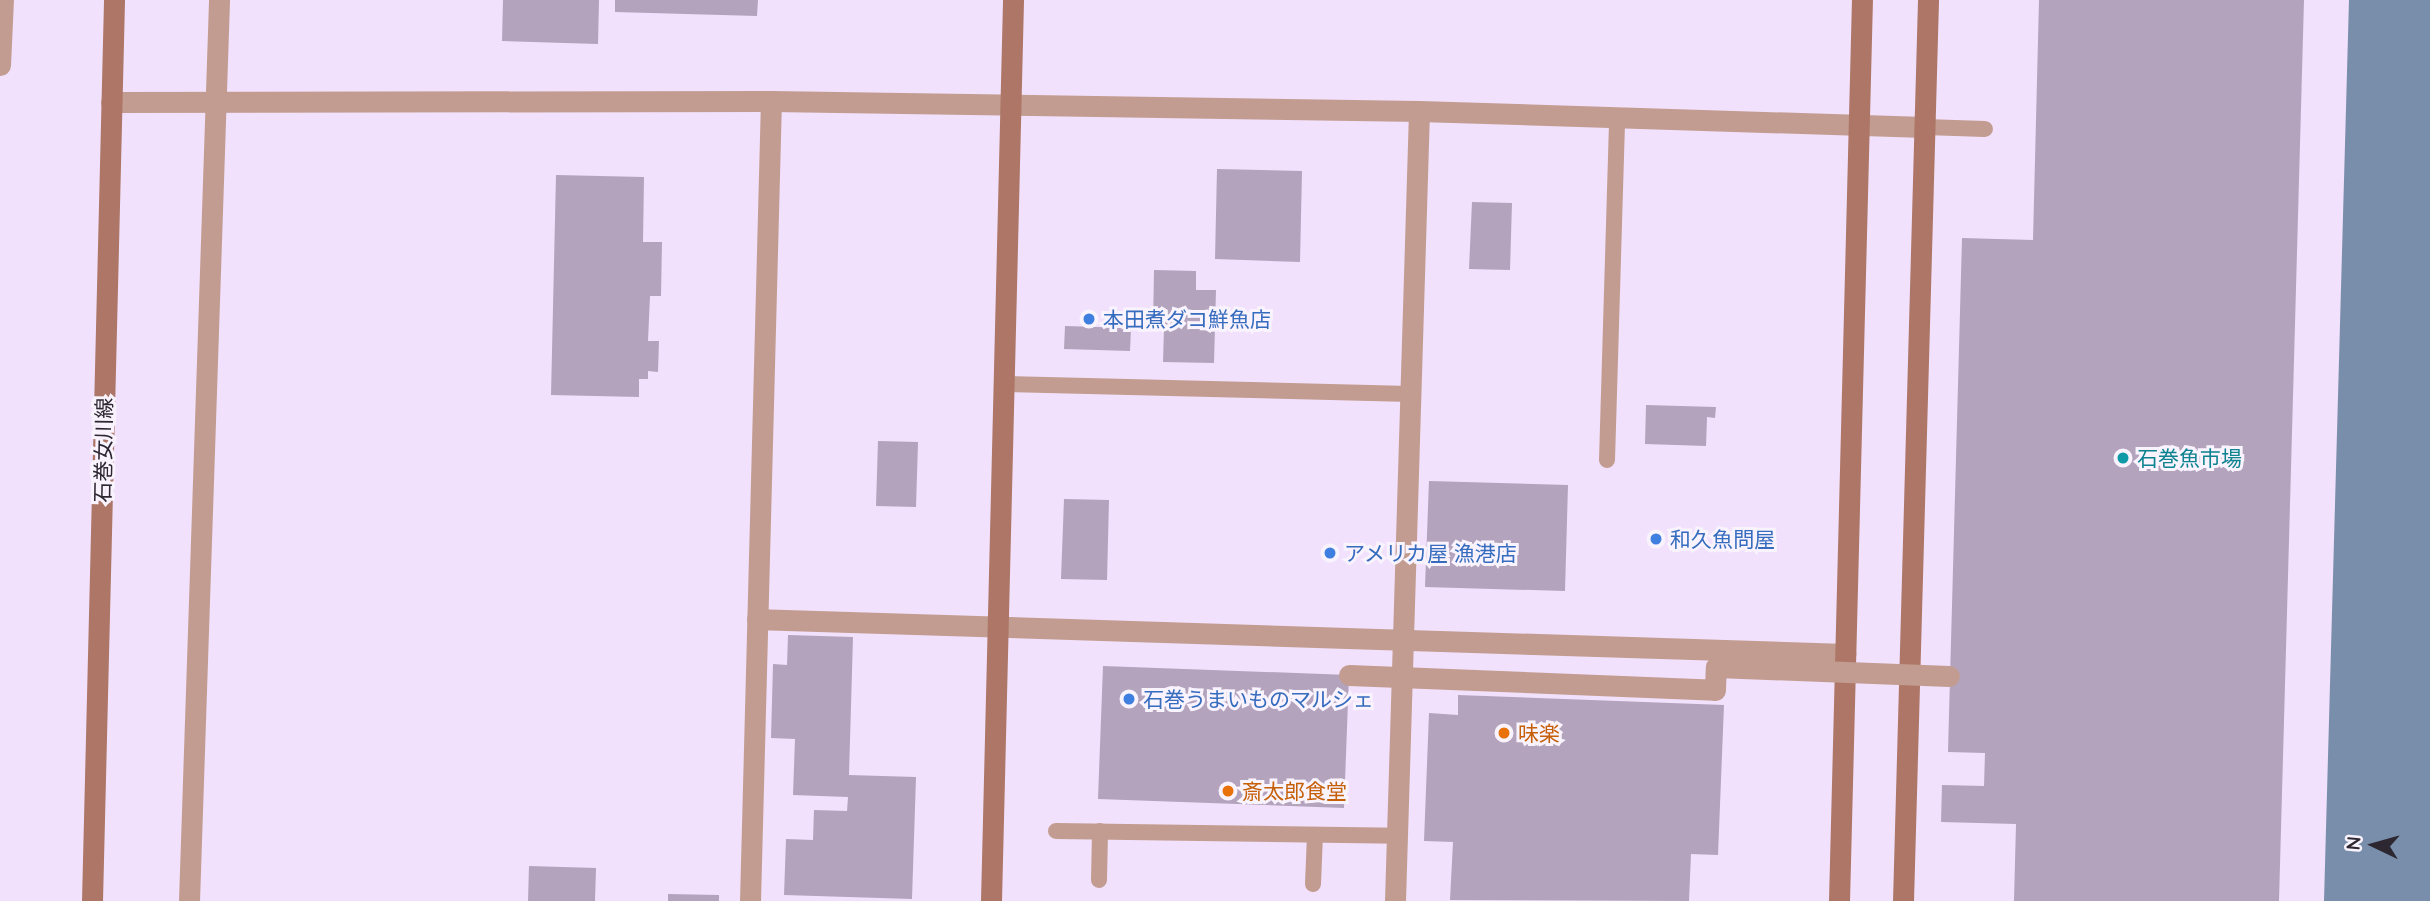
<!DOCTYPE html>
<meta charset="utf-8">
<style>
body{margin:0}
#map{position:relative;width:2430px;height:901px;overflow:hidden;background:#f2e1fc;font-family:Quicksand,"Noto Sans JP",sans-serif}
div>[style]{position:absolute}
.water>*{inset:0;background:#788eab}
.building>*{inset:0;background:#b3a3bc}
.lane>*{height:16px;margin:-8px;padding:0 8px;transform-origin:8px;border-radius:8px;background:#c29c90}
.street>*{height:21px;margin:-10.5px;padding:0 10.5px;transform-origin:10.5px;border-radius:10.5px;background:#c29c90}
.secondary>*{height:21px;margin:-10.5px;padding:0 10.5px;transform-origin:10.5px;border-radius:10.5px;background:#ad7666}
.street-bridge>*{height:21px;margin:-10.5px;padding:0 10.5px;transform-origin:10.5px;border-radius:10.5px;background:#c29c90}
.dots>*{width:19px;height:19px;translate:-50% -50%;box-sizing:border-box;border:4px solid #f9f3fe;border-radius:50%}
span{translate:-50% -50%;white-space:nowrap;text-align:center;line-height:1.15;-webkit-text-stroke:6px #f9f3fe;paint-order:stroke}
.shop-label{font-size:21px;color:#366cbe}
.left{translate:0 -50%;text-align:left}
.street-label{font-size:21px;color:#2d2731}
.culture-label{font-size:21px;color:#0d838f}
.food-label{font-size:21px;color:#c56008}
.north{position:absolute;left:2339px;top:810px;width:70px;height:70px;-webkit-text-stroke:5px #f9f3fe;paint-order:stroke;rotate:275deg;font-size:19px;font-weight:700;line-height:28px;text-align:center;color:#2d2731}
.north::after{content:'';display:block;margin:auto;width:24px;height:32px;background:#2d2731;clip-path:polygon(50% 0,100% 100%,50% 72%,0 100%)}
</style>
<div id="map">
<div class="water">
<div style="clip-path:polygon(2349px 0,2430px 0,2430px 901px,2324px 901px)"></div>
</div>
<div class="building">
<div style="clip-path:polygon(503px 0,599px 0,598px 44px,502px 41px)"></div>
<div style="clip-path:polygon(615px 0,758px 0,757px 16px,615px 12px)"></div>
<div style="clip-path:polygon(2039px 0,2304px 0,2279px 901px,2014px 901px,2016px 824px,1941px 822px,1942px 785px,1984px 786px,1985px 753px,1948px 752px,1962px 238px,2033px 240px)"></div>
<div style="clip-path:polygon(1217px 169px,1302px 171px,1300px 262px,1215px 259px)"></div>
<div style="clip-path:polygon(556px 175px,644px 177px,643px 242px,662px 242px,661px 296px,650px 296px,648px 341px,659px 341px,658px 372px,648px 371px,648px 379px,639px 379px,639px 397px,551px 395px)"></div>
<div style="clip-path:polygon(1472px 202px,1512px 203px,1510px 270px,1469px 269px)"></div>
<div style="clip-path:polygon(1154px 270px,1196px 271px,1196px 290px,1216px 290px,1214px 363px,1163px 362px,1164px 328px,1153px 328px)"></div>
<div style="clip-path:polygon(1065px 326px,1131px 328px,1130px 351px,1064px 349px)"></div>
<div style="clip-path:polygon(1646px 405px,1716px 407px,1715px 418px,1707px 417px,1706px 446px,1645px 444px)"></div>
<div style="clip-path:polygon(878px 441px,918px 442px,916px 507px,876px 506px)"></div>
<div style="clip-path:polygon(1429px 481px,1568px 485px,1565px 591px,1425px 587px)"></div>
<div style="clip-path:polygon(1064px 499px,1109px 500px,1107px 580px,1061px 579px)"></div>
<div style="clip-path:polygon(788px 635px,853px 637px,849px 775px,916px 777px,912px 899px,784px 895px,786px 839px,813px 840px,814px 810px,847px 811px,848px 797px,793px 795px,795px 739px,771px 738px,773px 664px,787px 665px)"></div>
<div style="clip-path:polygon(1103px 666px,1349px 675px,1344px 808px,1098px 799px)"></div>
<div style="clip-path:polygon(1458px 695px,1724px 705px,1718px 855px,1691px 854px,1689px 901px,1450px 900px,1453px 842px,1424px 841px,1429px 713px,1458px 715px)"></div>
<div style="clip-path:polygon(529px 866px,596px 868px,595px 901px,528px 901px)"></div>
<div style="clip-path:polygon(668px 894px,719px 895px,719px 901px,668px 901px)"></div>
</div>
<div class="lane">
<div style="left:1925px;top:127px;width:60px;rotate:1.9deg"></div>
<div style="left:1004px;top:384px;width:406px;rotate:1.4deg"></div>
<div style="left:1607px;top:460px;width:343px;rotate:-88.3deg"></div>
<div style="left:1056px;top:831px;width:341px;rotate:0.8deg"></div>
<div style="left:1099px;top:880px;width:49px;rotate:-88.8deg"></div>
<div style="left:1313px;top:884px;width:49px;rotate:-87.7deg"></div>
</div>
<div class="street">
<div style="left:0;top:65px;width:65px;rotate:-87.4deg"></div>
<div style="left:111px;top:102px;width:660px;rotate:-0.09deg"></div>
<div style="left:771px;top:101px;width:648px;rotate:0.88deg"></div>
<div style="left:1419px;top:111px;width:506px;rotate:1.81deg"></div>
<div style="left:757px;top:619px;width:1089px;rotate:1.84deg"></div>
<div style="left:189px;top:901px;width:901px;rotate:-88.09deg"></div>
<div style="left:750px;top:901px;width:800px;rotate:-88.5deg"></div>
<div style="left:1395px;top:901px;width:790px;rotate:-88.26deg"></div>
</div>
<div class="secondary">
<div style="left:92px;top:901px;width:901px;rotate:-88.6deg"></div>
<div style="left:991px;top:901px;width:901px;rotate:-88.6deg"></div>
<div style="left:1839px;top:901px;width:901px;rotate:-88.54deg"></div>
<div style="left:1903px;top:901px;width:901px;rotate:-88.41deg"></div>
</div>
<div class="street-bridge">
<div style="left:1349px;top:675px;width:366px;rotate:2.3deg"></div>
<div style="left:1715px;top:690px;width:23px;rotate:-88deg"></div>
<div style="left:1716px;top:667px;width:233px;rotate:2.2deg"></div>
</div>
<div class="dots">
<div style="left:1089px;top:319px;background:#3f7fe0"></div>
<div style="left:2123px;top:458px;background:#0f9aa8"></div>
<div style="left:1656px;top:539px;background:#3f7fe0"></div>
<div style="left:1330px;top:553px;background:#3f7fe0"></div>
<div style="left:1129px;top:699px;background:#3f7fe0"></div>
<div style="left:1504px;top:733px;background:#e8710a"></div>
<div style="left:1228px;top:791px;background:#e8710a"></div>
</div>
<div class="shop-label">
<span class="left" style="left:1103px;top:319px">本田煮ダコ鮮魚店</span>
<span class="left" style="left:1670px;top:539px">和久魚問屋</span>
<span class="left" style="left:1344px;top:553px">アメリカ屋 漁港店</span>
<span class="left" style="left:1143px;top:699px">石巻うまいものマルシェ</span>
</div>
<div class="street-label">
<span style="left:103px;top:450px;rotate:-89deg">石巻女川線</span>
</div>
<div class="culture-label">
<span class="left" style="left:2137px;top:458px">石巻魚市場</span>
</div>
<div class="food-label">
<span class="left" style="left:1518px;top:733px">味楽</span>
<span class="left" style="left:1242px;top:791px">斎太郎食堂</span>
</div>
<div class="north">N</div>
</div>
